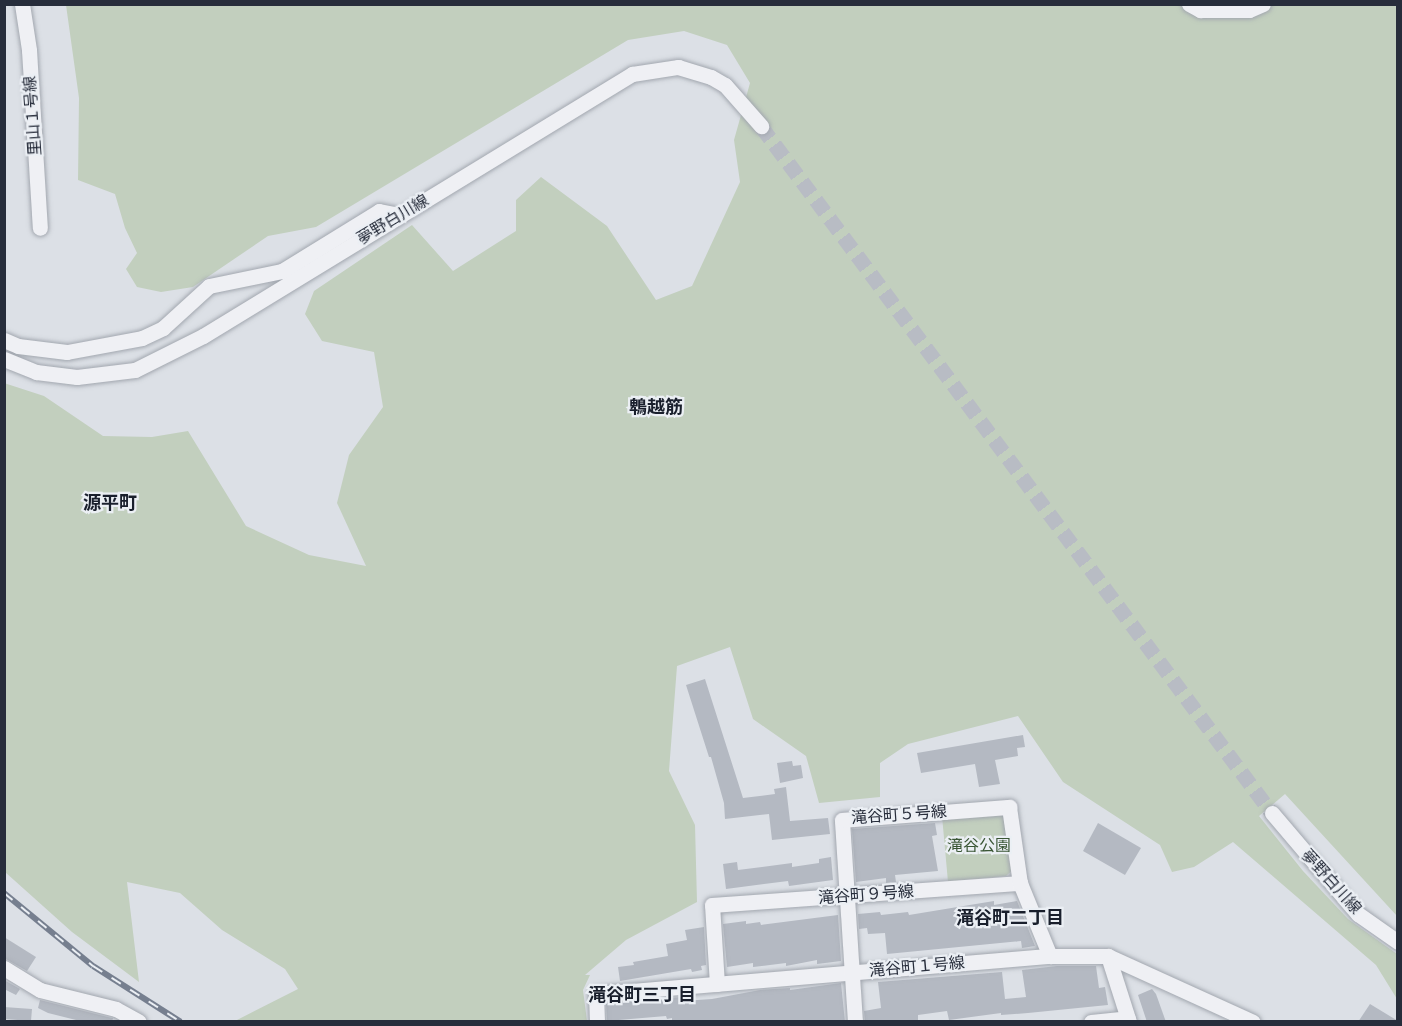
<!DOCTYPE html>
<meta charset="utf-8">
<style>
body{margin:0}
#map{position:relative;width:1402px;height:1026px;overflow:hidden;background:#dce0e6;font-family:Roboto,"Noto Sans JP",sans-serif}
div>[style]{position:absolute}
.green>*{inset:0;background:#c2cfbe}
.building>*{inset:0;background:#b4b9c2}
.minor-tunnel>*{height:15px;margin-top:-7.5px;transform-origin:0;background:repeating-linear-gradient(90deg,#b8bcc4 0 15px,transparent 0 23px)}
.roads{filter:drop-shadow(0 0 2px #a2a7af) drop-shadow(0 0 2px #a2a7af)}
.minor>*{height:15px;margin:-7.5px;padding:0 7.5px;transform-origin:7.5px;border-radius:7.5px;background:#eff0f4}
.rail>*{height:6px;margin-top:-3px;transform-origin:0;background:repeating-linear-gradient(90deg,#ebeff4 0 11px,#767f8f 0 22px);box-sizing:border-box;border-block:2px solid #767f8f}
span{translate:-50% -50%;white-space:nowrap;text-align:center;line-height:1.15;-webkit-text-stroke:4.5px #ebeff4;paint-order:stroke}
.street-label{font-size:16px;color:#272d3b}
.park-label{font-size:16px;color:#3a5635}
.neighbourhood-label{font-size:18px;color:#191f2c;font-weight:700}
.frame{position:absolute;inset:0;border:6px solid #272d3b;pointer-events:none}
</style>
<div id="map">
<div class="green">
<div style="clip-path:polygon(66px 5px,1397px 5px,1397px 916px,1285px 794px,1259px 816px,1303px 871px,1348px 919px,1397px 954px,1397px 999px,1376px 965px,1233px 842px,1194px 867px,1172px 872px,1160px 845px,1063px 782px,1018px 716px,908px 744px,880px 763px,880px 797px,819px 803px,806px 756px,753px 719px,730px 647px,677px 666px,669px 771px,695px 825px,697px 902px,626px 940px,585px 975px,590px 975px,583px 990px,587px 1021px,235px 1021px,298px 989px,285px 969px,222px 930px,180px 893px,127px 882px,139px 982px,72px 932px,5px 872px,4px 383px,44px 396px,103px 436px,152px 437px,188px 431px,246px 526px,309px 555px,366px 566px,337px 503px,349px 455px,383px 407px,374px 352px,322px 341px,305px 314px,314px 291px,412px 225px,453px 271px,516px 231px,516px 200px,541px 177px,607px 226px,656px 300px,692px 286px,740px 182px,734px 140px,750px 83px,727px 45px,684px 31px,628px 40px,316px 227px,268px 236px,193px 287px,161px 292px,137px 287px,126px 269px,137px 253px,125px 228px,115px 194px,78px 180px,79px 98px)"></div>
<div style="clip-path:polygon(999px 811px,1008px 816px,1016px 867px,1006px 876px,948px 882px,942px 816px)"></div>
</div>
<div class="building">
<div style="clip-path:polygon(705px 679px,743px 798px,775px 794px,774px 789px,786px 787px,790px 821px,828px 818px,830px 834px,772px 840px,769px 814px,725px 819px,724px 803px,711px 757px,709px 757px,686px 685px)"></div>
<div style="clip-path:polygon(1023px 735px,1025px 747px,1017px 748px,1018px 756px,995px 760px,1000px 784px,979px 787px,975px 764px,921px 773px,917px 753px)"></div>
<div style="clip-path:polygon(792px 761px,793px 766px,801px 765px,803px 778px,780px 783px,777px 763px)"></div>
<div style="clip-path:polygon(935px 823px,937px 835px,932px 836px,938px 871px,895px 875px,896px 882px,891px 882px,886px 883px,886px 878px,856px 882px,852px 829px)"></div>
<div style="clip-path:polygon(1098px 823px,1141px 848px,1125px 875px,1083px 851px)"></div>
<div style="clip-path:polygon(831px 857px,833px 880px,789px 886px,788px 881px,726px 889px,723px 864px,737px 862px,738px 870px,792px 863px,792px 867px,819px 863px,819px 859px)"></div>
<div style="clip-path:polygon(994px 901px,994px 905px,1017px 901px,1035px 946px,1022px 948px,1021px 941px,887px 954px,885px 933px,868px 934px,867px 928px,859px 929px,858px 914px,880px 912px,881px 915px,908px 912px,909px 915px)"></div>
<div style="clip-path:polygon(838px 915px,841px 961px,817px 964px,817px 960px,786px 966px,786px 963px,753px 967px,753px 963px,727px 967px,723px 924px,746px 921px,746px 924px,760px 922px,761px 925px)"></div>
<div style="clip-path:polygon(704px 927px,706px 965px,701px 966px,702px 970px,692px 972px,691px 969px,620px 981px,618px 967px,634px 965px,633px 962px,668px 956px,666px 944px,687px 940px,685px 930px)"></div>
<div style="clip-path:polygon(4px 937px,36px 957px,27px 971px,4px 958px)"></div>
<div style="clip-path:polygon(1057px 966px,1096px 966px,1099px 988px,1105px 987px,1108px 1005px,1028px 1013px,1001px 1015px,1001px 1013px,949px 1020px,947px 1011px,918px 1015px,918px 1022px,865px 1022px,864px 1011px,881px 1008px,878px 982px,1002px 972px,1005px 999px,1026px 997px,1022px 970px)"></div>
<div style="clip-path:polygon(4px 980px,20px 989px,16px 995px,4px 989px)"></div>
<div style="clip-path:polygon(841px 983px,845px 1022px,672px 1022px,672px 1018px,667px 1019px,666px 1016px,607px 1021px,606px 1003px,682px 997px,683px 1001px,712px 999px,760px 990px,790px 988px,790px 990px)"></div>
<div style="clip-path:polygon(1152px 989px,1156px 994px,1166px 1022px,1147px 1022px,1138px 995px)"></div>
<div style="clip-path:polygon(40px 1000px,112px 1018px,113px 1018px,112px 1022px,84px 1022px,48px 1013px,38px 1008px)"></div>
<div style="clip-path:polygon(1370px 1004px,1398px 1021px,1398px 1022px,1358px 1022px)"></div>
<div style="clip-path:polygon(4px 1007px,32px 1009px,31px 1021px,4px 1019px)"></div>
</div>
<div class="minor-tunnel">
<div style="left:761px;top:126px;width:856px;rotate:53.36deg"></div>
</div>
<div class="roads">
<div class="minor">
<div style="left:22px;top:4px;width:47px;rotate:81.3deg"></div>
<div style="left:29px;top:50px;width:178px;rotate:86.5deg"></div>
<div style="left:1189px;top:4px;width:13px;rotate:29deg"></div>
<div style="left:1200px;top:10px;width:49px"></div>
<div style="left:1249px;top:10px;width:15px;rotate:-23deg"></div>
<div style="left:4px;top:340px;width:15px;rotate:23deg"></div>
<div style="left:18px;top:346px;width:49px;rotate:7deg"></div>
<div style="left:67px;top:352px;width:76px;rotate:-10.6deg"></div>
<div style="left:142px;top:338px;width:23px;rotate:-25deg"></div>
<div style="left:163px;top:328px;width:62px;rotate:-42.4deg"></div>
<div style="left:209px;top:286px;width:75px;rotate:-11.6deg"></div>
<div style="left:282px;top:271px;width:114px;rotate:-31.7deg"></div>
<div style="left:379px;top:211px;width:21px;rotate:11deg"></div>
<div style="left:4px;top:359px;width:35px;rotate:22deg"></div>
<div style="left:36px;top:372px;width:41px;rotate:7deg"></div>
<div style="left:77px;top:377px;width:58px;rotate:-6.9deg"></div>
<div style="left:135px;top:370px;width:76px;rotate:-26.6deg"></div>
<div style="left:203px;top:336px;width:503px;rotate:-31.41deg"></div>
<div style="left:632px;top:74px;width:47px;rotate:-8.7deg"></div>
<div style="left:678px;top:67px;width:34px;rotate:17deg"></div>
<div style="left:711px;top:77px;width:16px;rotate:30deg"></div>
<div style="left:725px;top:85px;width:55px;rotate:48.7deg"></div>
<div style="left:1272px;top:813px;width:133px;rotate:49.6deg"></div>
<div style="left:1358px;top:914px;width:49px;rotate:35deg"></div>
<div style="left:1108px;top:956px;width:69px;rotate:72.3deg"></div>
<div style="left:4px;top:968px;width:42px;rotate:31.4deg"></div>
<div style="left:40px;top:990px;width:78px;rotate:14deg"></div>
<div style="left:116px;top:1009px;width:26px;rotate:29deg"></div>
<div style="left:717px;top:984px;width:79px;rotate:-93.6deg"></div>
<div style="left:712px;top:905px;width:309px;rotate:-4.1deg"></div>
<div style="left:1020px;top:883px;width:79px;rotate:67.7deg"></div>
<div style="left:597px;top:1022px;width:28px;rotate:-92deg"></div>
<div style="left:596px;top:994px;width:456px;rotate:-4.8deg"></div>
<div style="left:1050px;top:956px;width:58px"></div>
<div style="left:1108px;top:956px;width:159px;rotate:24.5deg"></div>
<div style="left:855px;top:1022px;width:202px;rotate:-93.7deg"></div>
<div style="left:842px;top:820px;width:168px;rotate:-4.5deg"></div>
<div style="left:1009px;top:807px;width:77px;rotate:81.8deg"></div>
<div style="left:1091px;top:1022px;width:37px;rotate:-6deg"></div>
</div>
</div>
<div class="rail">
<div style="left:4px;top:893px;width:115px;rotate:39.4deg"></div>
<div style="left:93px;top:966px;width:104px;rotate:32.5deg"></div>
</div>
<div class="street-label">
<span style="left:33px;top:116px;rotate:-94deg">里山１号線</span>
<span style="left:393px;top:220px;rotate:-31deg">夢野白川線</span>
<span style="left:899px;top:815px;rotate:-4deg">滝谷町５号線</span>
<span style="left:1331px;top:882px;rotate:48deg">夢野白川線</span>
<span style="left:866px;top:895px;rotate:-4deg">滝谷町９号線</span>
<span style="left:917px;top:967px;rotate:-5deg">滝谷町１号線</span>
</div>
<div class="park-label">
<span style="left:979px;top:846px">滝谷公園</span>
</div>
<div class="neighbourhood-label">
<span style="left:656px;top:407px">鵯越筋</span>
<span style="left:110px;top:503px">源平町</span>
<span style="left:1010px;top:918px">滝谷町二丁目</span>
<span style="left:642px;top:995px">滝谷町三丁目</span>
</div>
<div class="frame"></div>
</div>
